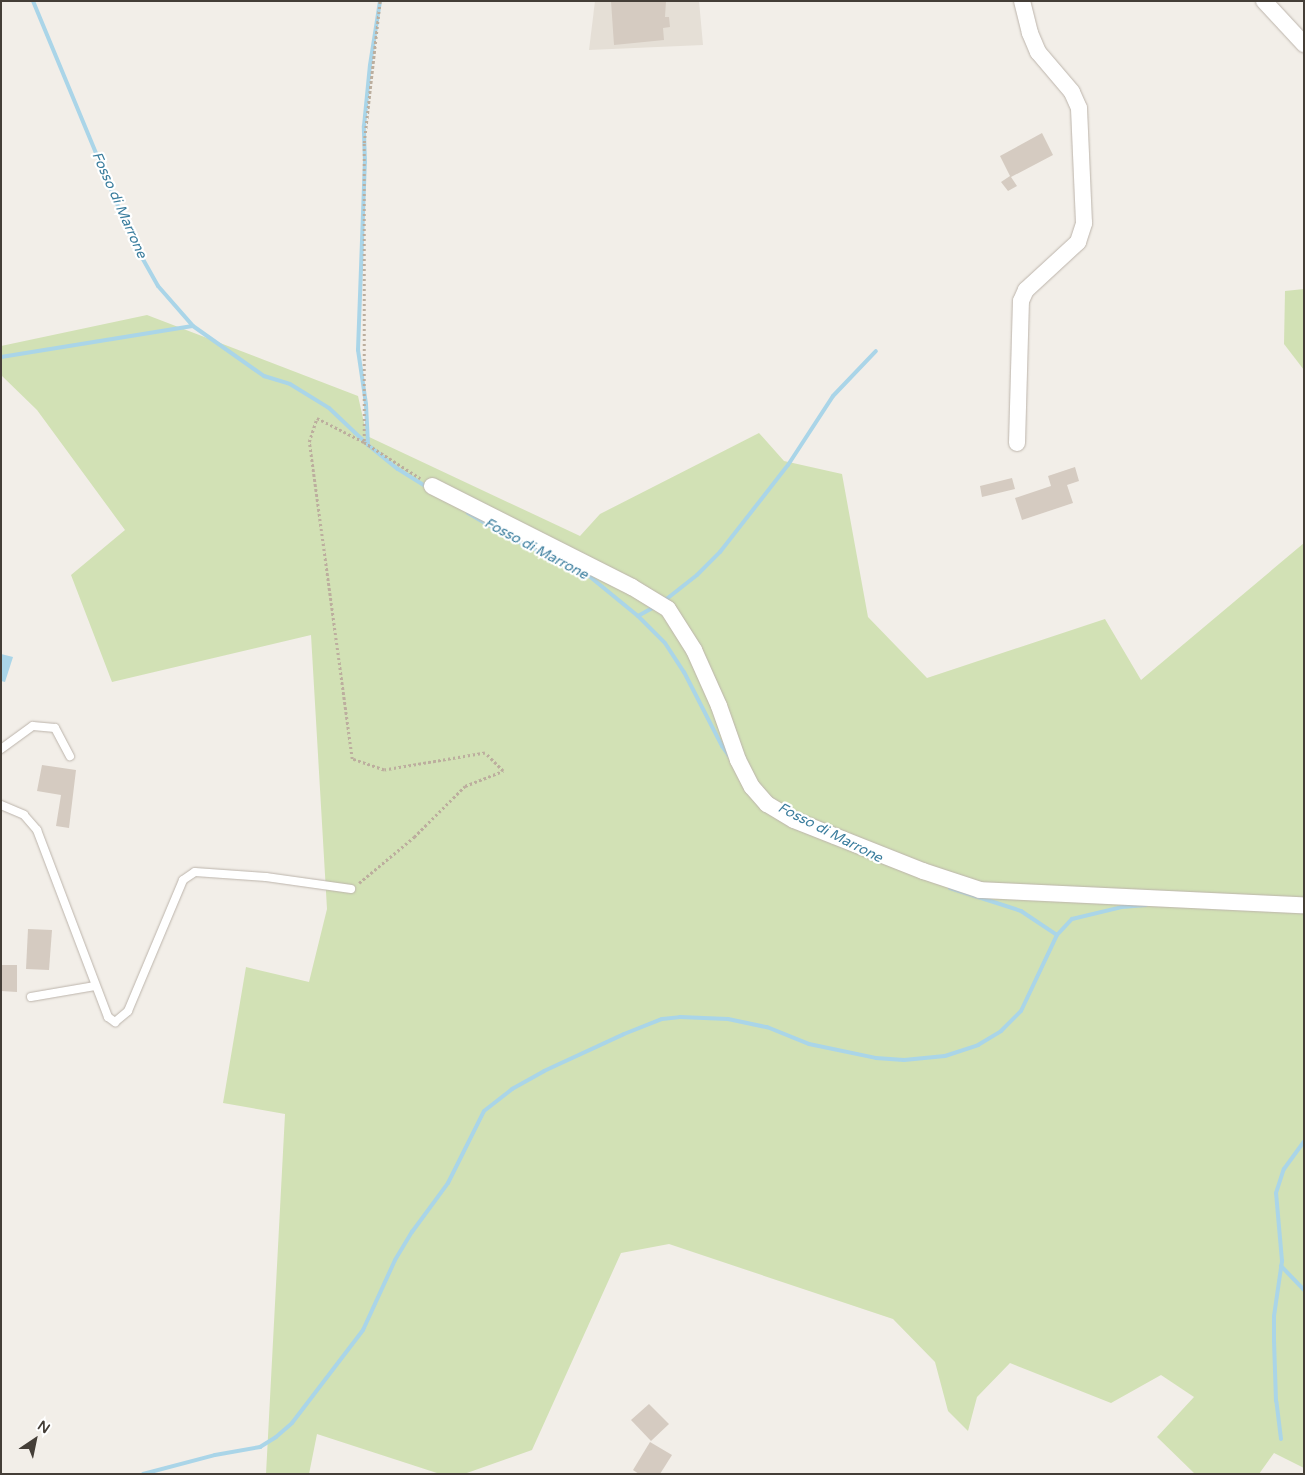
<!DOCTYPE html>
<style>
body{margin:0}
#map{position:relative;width:1305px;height:1475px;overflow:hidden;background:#f2eee8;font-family:"Varela Round",sans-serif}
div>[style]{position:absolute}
.residential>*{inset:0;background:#e5dfd6}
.green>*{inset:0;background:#d2e1b5}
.water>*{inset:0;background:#aad5e8}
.stream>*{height:4px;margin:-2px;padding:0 2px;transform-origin:2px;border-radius:2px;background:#aad5e8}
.building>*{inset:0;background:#d5cbc1}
.path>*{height:2.5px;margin-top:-1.25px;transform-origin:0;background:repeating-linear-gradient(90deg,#bcae9e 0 2.5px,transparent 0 5px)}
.roads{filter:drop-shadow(0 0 1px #bcb4ab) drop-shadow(0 0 1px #bcb4ab)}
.lane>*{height:8px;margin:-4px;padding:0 4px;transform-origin:4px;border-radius:4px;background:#fff}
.street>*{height:16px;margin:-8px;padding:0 8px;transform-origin:8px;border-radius:8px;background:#fff}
span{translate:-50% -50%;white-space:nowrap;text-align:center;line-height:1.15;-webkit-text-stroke:4.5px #fff;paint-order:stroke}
.water-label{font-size:14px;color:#3a7d9d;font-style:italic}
.frame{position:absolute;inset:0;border:2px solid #443e37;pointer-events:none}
.north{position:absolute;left:10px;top:1415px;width:50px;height:50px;-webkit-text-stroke:4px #fff;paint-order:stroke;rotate:34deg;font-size:14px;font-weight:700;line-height:20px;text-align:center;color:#443e37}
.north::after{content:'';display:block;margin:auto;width:18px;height:22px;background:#443e37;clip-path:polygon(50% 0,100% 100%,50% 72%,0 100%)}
</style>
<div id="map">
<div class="residential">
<div style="clip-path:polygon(595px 1px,699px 1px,703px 45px,589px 50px)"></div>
</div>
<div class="green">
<div style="clip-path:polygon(1304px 289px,1304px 370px,1284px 344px,1285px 291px)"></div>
<div style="clip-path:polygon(147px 315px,358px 396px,367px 436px,580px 536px,600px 514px,759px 433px,784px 461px,842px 474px,868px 617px,927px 678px,1105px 619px,1141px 680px,1304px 543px,1304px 1468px,1274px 1453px,1259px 1474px,1195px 1474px,1157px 1437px,1194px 1397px,1161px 1375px,1111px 1403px,1010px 1363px,977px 1397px,968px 1431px,948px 1411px,935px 1362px,893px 1319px,669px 1244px,621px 1253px,532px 1450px,464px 1474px,440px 1474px,317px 1434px,309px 1474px,266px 1474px,285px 1114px,223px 1103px,246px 967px,309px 982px,327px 909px,311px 635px,112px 682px,71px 575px,125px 530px,37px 410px,1px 375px,1px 346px)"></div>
</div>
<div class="water">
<div style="clip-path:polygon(1px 654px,13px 657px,5px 682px,1px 681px)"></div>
</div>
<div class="stream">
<div style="left:33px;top:1px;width:256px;rotate:67.5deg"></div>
<div style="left:131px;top:238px;width:55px;rotate:60.6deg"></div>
<div style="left:158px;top:286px;width:53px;rotate:48.8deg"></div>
<div style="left:193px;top:326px;width:87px;rotate:35.2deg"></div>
<div style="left:264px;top:376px;width:27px;rotate:17deg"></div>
<div style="left:290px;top:384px;width:46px;rotate:31.6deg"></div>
<div style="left:329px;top:408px;width:54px;rotate:43.5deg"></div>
<div style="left:368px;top:445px;width:38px;rotate:39deg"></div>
<div style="left:398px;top:469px;width:36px;rotate:32deg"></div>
<div style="left:1px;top:357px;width:194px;rotate:-9.2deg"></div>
<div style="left:368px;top:445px;width:41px;rotate:-92.8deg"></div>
<div style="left:366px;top:404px;width:55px;rotate:-98.4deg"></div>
<div style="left:358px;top:350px;width:188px;rotate:-87.9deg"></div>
<div style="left:365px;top:162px;width:36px;rotate:-92deg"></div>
<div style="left:364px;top:126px;width:61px;rotate:-84.4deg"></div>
<div style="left:370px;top:65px;width:65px;rotate:-81.1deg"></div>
<div style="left:468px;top:513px;width:53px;rotate:30.4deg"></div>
<div style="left:514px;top:540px;width:76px;rotate:24.2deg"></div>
<div style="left:583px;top:571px;width:71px;rotate:39.3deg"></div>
<div style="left:638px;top:616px;width:38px;rotate:45deg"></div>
<div style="left:665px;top:643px;width:35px;rotate:57deg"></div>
<div style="left:684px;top:672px;width:83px;rotate:62.8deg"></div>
<div style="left:722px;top:746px;width:14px;rotate:54deg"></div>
<div style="left:664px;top:601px;width:42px;rotate:-38.2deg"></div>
<div style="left:697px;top:575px;width:33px;rotate:-45deg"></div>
<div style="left:720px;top:552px;width:110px;rotate:-52deg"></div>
<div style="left:788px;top:465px;width:82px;rotate:-56.9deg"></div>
<div style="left:833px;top:396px;width:62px;rotate:-46.3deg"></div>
<div style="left:638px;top:616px;width:21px;rotate:-29deg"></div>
<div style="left:950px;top:888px;width:75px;rotate:17.9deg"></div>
<div style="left:1021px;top:911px;width:43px;rotate:33.7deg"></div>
<div style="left:1281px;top:1266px;width:33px;rotate:46deg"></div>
<div style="left:1281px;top:1439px;width:38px;rotate:-97deg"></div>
<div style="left:1276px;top:1401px;width:60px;rotate:-91.9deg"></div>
<div style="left:1274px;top:1341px;width:25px;rotate:-90deg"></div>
<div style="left:1274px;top:1316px;width:56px;rotate:-81.7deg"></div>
<div style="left:1282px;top:1261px;width:68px;rotate:-95deg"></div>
<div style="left:1276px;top:1193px;width:25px;rotate:-72deg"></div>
<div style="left:1284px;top:1169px;width:34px;rotate:-54deg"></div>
<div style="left:143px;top:1474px;width:74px;rotate:-14.8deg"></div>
<div style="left:215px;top:1455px;width:46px;rotate:-10.1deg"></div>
<div style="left:260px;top:1447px;width:19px;rotate:-32deg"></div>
<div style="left:276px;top:1437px;width:21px;rotate:-41deg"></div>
<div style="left:292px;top:1423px;width:117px;rotate:-52.6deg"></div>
<div style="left:363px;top:1330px;width:77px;rotate:-65.4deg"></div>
<div style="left:395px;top:1260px;width:33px;rotate:-59deg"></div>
<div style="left:412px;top:1232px;width:61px;rotate:-53.7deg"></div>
<div style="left:448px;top:1183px;width:80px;rotate:-63.4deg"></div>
<div style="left:484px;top:1111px;width:36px;rotate:-38deg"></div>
<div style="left:512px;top:1089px;width:37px;rotate:-29deg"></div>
<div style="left:544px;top:1071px;width:88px;rotate:-24.8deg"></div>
<div style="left:624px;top:1034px;width:41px;rotate:-21.5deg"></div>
<div style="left:662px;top:1019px;width:18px;rotate:-6deg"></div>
<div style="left:680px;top:1017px;width:48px;rotate:2.4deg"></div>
<div style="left:728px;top:1019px;width:40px;rotate:12deg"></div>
<div style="left:767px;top:1027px;width:45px;rotate:22deg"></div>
<div style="left:809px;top:1044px;width:68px;rotate:11.8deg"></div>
<div style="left:876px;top:1058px;width:28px;rotate:4deg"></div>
<div style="left:904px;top:1060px;width:41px;rotate:-5.6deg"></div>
<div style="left:945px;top:1056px;width:35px;rotate:-18deg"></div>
<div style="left:978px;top:1045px;width:27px;rotate:-31deg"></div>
<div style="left:1001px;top:1031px;width:28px;rotate:-45deg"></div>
<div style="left:1021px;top:1011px;width:84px;rotate:-64.7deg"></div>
<div style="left:1057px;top:935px;width:22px;rotate:-47deg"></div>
<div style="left:1072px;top:919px;width:51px;rotate:-13.5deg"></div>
<div style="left:1122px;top:907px;width:24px;rotate:-5deg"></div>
</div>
<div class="building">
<div style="clip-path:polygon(611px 1px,666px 1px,665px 17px,669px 17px,670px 27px,663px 28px,664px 40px,614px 45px)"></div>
<div style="clip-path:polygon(1042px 133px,1053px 155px,1011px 177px,1017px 186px,1008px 191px,1001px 182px,1010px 176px,1000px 156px)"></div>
<div style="clip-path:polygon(1075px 467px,1079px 481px,1067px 485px,1073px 503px,1022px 520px,1015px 498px,1051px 486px,1048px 476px)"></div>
<div style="clip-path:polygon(1012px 478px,1015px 489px,982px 497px,980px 486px)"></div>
<div style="clip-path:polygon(42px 765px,76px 770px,69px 828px,56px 826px,61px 795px,37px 791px)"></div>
<div style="clip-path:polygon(28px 929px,52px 930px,49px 970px,26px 969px)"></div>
<div style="clip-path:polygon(1px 965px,17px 965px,17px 992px,1px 991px)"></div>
<div style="clip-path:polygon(649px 1404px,669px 1424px,651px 1441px,631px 1420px)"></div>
<div style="clip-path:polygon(650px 1442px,672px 1455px,660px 1474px,639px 1474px,633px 1470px)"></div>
</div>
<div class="path">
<div style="left:364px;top:441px;width:298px;rotate:-90deg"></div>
<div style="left:364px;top:143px;width:143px;rotate:-83.6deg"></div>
<div style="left:359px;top:883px;width:72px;rotate:-39.9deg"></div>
<div style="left:414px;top:837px;width:72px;rotate:-45deg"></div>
<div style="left:465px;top:786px;width:41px;rotate:-21.5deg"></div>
<div style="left:503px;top:771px;width:25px;rotate:-135deg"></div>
<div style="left:485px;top:753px;width:102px;rotate:170.4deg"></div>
<div style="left:384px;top:770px;width:34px;rotate:-161deg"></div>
<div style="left:352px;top:759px;width:320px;rotate:-97.7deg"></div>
<div style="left:309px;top:442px;width:25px;rotate:-72deg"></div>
<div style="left:317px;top:418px;width:53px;rotate:27.1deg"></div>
<div style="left:364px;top:442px;width:67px;rotate:32.7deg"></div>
</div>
<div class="roads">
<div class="lane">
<div style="left:1px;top:749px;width:39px;rotate:-36deg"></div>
<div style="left:33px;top:726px;width:22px;rotate:5deg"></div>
<div style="left:55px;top:728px;width:32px;rotate:62deg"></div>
<div style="left:1px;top:805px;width:25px;rotate:23deg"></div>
<div style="left:24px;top:815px;width:20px;rotate:49deg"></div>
<div style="left:37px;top:830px;width:200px;rotate:69.2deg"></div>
<div style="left:108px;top:1017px;width:9px;rotate:36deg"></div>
<div style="left:115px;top:1022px;width:17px;rotate:-40deg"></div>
<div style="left:128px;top:1011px;width:142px;rotate:-67.2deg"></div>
<div style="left:183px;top:880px;width:14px;rotate:-34deg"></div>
<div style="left:195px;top:872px;width:71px;rotate:4deg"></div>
<div style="left:266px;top:877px;width:86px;rotate:8deg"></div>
<div style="left:31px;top:997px;width:65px;rotate:-9.8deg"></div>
</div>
<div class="street">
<div style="left:1264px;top:1px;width:59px;rotate:47.1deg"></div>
<div style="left:1017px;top:443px;width:142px;rotate:-88.4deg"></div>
<div style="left:1021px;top:301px;width:12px;rotate:-66deg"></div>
<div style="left:1026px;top:290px;width:71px;rotate:-42.7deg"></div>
<div style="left:1078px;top:242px;width:20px;rotate:-72deg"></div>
<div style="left:1084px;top:223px;width:115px;rotate:-92.5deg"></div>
<div style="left:1079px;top:108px;width:17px;rotate:-114deg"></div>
<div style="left:1072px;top:92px;width:52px;rotate:-130.4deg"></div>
<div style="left:1038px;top:52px;width:21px;rotate:-113deg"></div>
<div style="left:1030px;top:33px;width:33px;rotate:-104deg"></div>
<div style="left:432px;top:486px;width:224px;rotate:26.8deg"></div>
<div style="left:632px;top:587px;width:42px;rotate:31.4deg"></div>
<div style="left:668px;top:609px;width:49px;rotate:57.6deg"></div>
<div style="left:694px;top:650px;width:61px;rotate:65.9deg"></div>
<div style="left:719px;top:706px;width:57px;rotate:70.6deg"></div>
<div style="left:738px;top:760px;width:30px;rotate:63deg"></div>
<div style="left:752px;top:787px;width:23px;rotate:49deg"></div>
<div style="left:767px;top:804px;width:31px;rotate:31deg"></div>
<div style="left:794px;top:820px;width:139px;rotate:21.6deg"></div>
<div style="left:923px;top:871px;width:60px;rotate:18.4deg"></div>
<div style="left:980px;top:890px;width:324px;rotate:2.7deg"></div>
</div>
</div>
<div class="water-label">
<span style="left:119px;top:205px;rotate:66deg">Fosso di Marrone</span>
<span style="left:536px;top:549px;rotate:28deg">Fosso di Marrone</span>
<span style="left:830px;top:833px;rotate:27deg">Fosso di Marrone</span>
</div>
<div class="frame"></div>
<div class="north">N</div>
</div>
